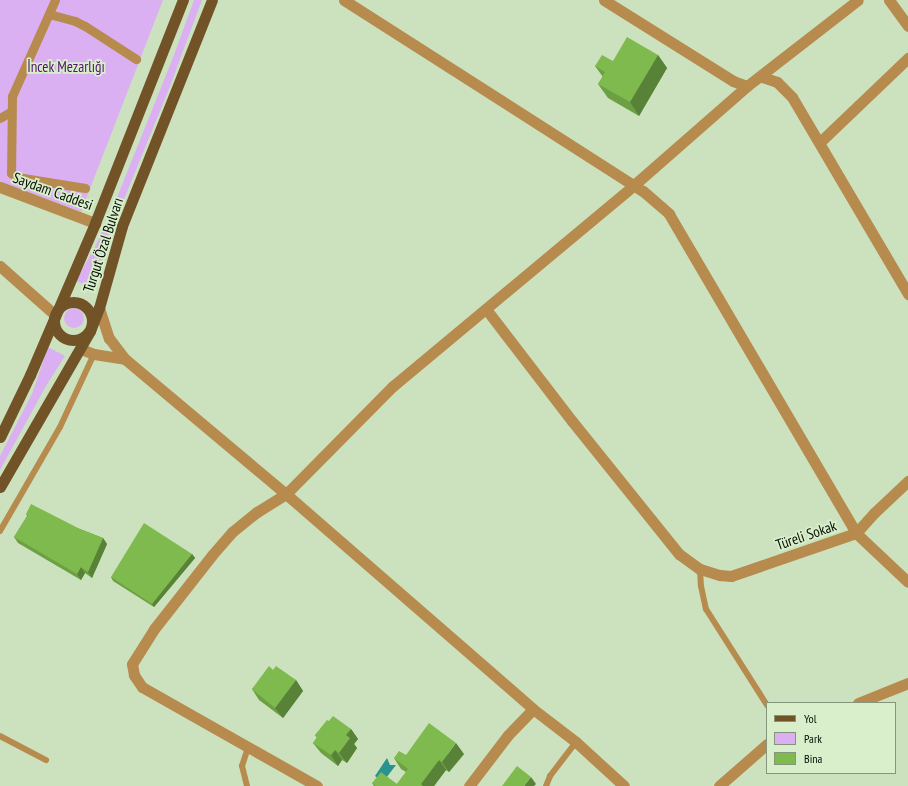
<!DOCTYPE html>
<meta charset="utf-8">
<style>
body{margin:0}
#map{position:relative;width:908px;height:786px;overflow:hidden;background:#cce2be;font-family:"PT Sans Narrow",sans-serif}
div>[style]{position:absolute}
.green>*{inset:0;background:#dab0f2}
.round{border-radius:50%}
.water>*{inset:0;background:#2a9290}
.service>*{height:6px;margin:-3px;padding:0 3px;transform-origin:3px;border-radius:3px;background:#b78a4d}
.pedestrian>*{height:9px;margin:-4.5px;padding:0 4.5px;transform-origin:4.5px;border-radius:4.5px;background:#b78a4d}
.minor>*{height:11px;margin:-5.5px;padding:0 5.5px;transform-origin:5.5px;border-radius:5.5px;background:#b78a4d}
.tertiary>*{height:11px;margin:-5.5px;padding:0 5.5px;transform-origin:5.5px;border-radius:5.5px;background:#b78a4d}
.primary>*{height:11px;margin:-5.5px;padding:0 5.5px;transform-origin:5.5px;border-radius:5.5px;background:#725227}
.primary>.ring{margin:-5.5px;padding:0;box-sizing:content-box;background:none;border:11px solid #725227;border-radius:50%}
.wall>*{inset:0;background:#6ca043}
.shaded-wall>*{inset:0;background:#588237}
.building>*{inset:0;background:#7eba4e}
span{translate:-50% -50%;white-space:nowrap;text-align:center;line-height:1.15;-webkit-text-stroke:3.5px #d9efcb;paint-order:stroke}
.park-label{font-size:15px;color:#52136c}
.street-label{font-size:15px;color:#070e04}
.legend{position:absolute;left:766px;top:702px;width:130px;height:72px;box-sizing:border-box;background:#d9efcb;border:1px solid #85957b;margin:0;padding:5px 7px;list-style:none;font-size:12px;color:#070e04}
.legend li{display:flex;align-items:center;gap:8px;height:20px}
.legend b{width:20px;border:1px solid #85957b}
</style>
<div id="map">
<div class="green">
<div style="clip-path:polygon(0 0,163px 0,81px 212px,0 182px)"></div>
<div style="clip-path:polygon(194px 0,202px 0,169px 89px,109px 236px,94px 288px,76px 281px,96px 245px,112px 210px,174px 55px)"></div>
<div class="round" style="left:64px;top:308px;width:20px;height:20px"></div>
<div style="clip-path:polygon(48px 347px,65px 356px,46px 386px,0 470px,0 456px,32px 394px)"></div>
</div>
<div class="water">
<div style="clip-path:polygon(387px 758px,390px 765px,396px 765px,383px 782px,375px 776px)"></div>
</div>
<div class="service">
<div style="left:0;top:531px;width:120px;rotate:-60deg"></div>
<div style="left:60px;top:427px;width:81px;rotate:-65deg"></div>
<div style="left:700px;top:569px;width:17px;rotate:87deg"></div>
<div style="left:701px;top:586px;width:24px;rotate:78deg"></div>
<div style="left:706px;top:609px;width:114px;rotate:57.6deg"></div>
<div style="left:0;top:736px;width:52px;rotate:27.6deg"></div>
<div style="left:247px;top:786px;width:21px;rotate:-104deg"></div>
<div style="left:242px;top:766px;width:20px;rotate:-72deg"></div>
<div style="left:546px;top:786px;width:11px;rotate:-68deg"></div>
<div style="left:550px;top:776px;width:43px;rotate:-52.6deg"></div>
</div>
<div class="pedestrian">
<div style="left:55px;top:0;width:105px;rotate:114.1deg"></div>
<div style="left:12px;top:96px;width:77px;rotate:90.7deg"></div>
<div style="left:11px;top:173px;width:7px;rotate:34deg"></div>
<div style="left:17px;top:177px;width:69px;rotate:9.2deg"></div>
<div style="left:49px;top:14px;width:27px;rotate:15deg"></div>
<div style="left:75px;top:21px;width:11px;rotate:27deg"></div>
<div style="left:85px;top:26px;width:61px;rotate:32.9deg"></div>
<div style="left:0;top:118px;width:12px;rotate:-31deg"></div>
</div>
<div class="minor">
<div style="left:344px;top:0;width:355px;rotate:32.6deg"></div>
<div style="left:643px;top:191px;width:35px;rotate:41deg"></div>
<div style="left:669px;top:214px;width:370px;rotate:59.6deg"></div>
<div style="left:856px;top:533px;width:71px;rotate:43.3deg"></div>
<div style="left:604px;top:0;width:152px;rotate:32.1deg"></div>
<div style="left:733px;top:81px;width:15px;rotate:20deg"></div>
<div style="left:889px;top:0;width:32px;rotate:54deg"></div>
<div style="left:762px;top:77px;width:16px;rotate:18deg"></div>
<div style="left:777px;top:82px;width:21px;rotate:45deg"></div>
<div style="left:792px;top:97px;width:229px;rotate:59.5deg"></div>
<div style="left:820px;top:142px;width:122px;rotate:-43.7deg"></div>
<div style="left:0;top:187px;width:102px;rotate:20.8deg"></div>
<div style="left:486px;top:309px;width:141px;rotate:52.5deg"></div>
<div style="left:572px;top:421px;width:171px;rotate:51.2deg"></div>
<div style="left:679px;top:554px;width:26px;rotate:36deg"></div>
<div style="left:700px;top:569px;width:21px;rotate:17deg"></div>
<div style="left:720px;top:575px;width:11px;rotate:5deg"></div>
<div style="left:731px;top:576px;width:132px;rotate:-19deg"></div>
<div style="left:856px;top:533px;width:27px;rotate:-48deg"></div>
<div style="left:874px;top:513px;width:47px;rotate:-43.3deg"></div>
<div style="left:858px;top:703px;width:54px;rotate:-21.8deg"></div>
<div style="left:317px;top:786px;width:201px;rotate:-150.5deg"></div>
<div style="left:142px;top:687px;width:14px;rotate:-124deg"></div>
<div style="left:134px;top:675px;width:11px;rotate:-100deg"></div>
<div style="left:132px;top:664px;width:41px;rotate:-57.8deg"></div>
<div style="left:154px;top:629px;width:94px;rotate:-51.9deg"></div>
<div style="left:212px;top:555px;width:30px;rotate:-49deg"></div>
<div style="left:232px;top:532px;width:32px;rotate:-39deg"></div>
<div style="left:257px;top:512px;width:34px;rotate:-32deg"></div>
<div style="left:286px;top:494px;width:152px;rotate:-45.3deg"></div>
<div style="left:393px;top:386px;width:314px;rotate:-39.8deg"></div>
<div style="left:634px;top:185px;width:150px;rotate:-41.2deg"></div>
<div style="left:747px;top:86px;width:140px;rotate:-37.8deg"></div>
<div style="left:469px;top:786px;width:64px;rotate:-52.6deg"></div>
<div style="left:508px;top:735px;width:36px;rotate:-46deg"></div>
<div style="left:719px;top:786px;width:64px;rotate:-41.2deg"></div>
</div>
<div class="tertiary">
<div style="left:0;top:266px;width:74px;rotate:41.7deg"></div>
<div style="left:99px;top:308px;width:32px;rotate:72deg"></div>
<div style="left:109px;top:338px;width:26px;rotate:53deg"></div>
<div style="left:125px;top:359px;width:210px;rotate:40deg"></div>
<div style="left:286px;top:494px;width:327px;rotate:41deg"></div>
<div style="left:533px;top:709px;width:54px;rotate:37.5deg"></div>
<div style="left:576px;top:742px;width:65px;rotate:42.5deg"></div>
<div style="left:81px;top:349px;width:14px;rotate:21deg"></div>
<div style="left:94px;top:354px;width:31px;rotate:9deg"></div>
</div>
<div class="primary">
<div class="ring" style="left:54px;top:302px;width:27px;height:27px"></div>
<div style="left:0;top:437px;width:69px;rotate:-64.2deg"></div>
<div style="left:30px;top:375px;width:165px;rotate:-66.8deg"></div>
<div style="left:95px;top:223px;width:240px;rotate:-68.5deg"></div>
<div style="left:0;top:487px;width:180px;rotate:-60deg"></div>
<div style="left:90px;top:331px;width:25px;rotate:-69deg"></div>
<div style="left:99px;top:308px;width:85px;rotate:-74.3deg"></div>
<div style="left:122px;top:226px;width:243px;rotate:-68.3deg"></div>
</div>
<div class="wall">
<div style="clip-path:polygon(658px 55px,667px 68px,639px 116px,608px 98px,598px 84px,603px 77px,595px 66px,613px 61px)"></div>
<div style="clip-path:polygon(26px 514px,80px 529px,103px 538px,107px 544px,92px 578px,85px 573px,81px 580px,18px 543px,14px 537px,27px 516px)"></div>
<div style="clip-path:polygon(192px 554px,195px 558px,154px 607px,113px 581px,111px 577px)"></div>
<div style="clip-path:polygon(273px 670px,296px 680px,303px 691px,283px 718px,259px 700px,252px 689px)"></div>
<div style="clip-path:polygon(329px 721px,351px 729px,358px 739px,354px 744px,357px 748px,347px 763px,342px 760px,338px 766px,321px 753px,313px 743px,317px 738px,315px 735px)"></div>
<div style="clip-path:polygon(464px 754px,449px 772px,446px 770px,434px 786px,374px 786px,372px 783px,397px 784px,406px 772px,401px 769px,394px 758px,406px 755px)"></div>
</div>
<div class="shaded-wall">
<div style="clip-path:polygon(658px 55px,667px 68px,639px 116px,630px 102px)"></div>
<div style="clip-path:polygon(103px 538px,107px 544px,92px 578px,88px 572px)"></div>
<div style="clip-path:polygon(192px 554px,195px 558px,154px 607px,152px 604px)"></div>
<div style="clip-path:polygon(81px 567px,85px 573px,81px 580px,77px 574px)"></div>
<div style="clip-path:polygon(296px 680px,303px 691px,283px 718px,275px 708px)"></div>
<div style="clip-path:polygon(351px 729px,358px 739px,354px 744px,357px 748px,347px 763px,339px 753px,346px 735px)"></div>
<div style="clip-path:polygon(456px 743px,464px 754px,449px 772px,442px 762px)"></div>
<div style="clip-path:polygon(335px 750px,342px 760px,338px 766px,331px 755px)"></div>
<div style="clip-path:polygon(439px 760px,446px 770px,434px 786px,422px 786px,421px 784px)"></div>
<div style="clip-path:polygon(531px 777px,536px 784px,534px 786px,524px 786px)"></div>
</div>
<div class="building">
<div style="clip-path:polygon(627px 37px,658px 55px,630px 102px,598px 84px,605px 72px,595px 66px,602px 55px,613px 61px)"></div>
<div style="clip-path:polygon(31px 504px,80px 529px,103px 538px,88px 572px,81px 567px,77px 574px,14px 537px,28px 515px,26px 514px)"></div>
<div style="clip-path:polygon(144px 523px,192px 554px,152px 604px,111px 577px)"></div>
<div style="clip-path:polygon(269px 666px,273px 670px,276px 666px,296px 680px,275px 708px,252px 689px)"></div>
<div style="clip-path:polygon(333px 716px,351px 729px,346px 735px,350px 738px,339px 753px,335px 750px,331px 755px,313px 743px,317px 737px,315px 735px,327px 720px,329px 721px)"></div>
<div style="clip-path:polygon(429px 723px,456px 743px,442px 762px,439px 760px,421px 784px,423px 786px,376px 786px,372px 783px,381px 772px,397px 784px,408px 769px,394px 758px,399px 751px,406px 755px)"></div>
<div style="clip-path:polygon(517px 766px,531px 777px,524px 786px,502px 786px)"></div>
</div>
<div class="park-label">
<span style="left:66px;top:67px">İncek Mezarlığı</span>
</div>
<div class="street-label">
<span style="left:53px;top:191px;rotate:20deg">Saydam Caddesi</span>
<span style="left:103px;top:245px;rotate:-72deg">Turgut Özal Bulvarı</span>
<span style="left:806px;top:535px;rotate:-19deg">Türeli Sokak</span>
</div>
<ul class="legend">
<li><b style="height:5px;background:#725227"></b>Yol</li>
<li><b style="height:11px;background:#dab0f2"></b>Park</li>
<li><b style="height:11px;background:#7eba4e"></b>Bina</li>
</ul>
</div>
